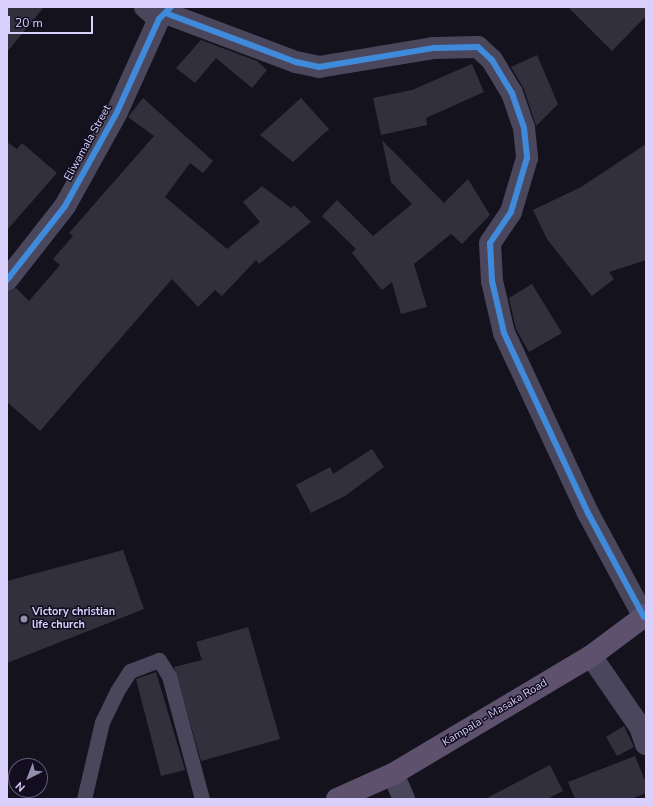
<!DOCTYPE html>
<style>
body{margin:0}
#map{position:relative;width:653px;height:806px;overflow:hidden;background:#14121c;font-family:"Nunito Sans",sans-serif}
div>[style]{position:absolute}
.building>*{inset:0;background:#33303e}
.service>*{height:15px;margin:-7.5px;padding:0 7.5px;transform-origin:7.5px;border-radius:7.5px;background:#4a475d}
.minor>*{height:22px;margin:-11px;padding:0 11px;transform-origin:11px;border-radius:11px;background:#4a475d}
.primary>*{height:22px;margin:-11px;padding:0 11px;transform-origin:11px;border-radius:11px;background:#5e516e}
.cycleway>*{height:6px;margin:-3px;padding:0 3px;transform-origin:3px;border-radius:3px;background:#408adc}
.dots>*{width:11px;height:11px;translate:-50% -50%;box-sizing:border-box;border:2px solid #120e20;border-radius:50%}
span{translate:-50% -50%;white-space:nowrap;text-align:center;line-height:1.15;-webkit-text-stroke:3px #120e20;paint-order:stroke}
.street-label{font-size:11px;color:#d8cffd}
.poi-label{font-size:11px;color:#d8cffd;font-weight:700}
.left{translate:0 -50%;text-align:left}
.frame{position:absolute;inset:0;border:8px solid #d8cffd;pointer-events:none}
.north{position:absolute;left:8px;top:758px;width:40px;height:40px;box-sizing:border-box;background:#120e20;border:1px solid #615b78;border-radius:50%;rotate:222deg;font-size:11px;font-weight:700;line-height:16px;text-align:center;color:#d8cffd}
.north::after{content:'';display:block;margin:auto;width:14px;height:18px;background:#938dae;clip-path:polygon(50% 0,100% 100%,50% 72%,0 100%)}
.scale{position:absolute;left:8px;top:16px;width:85px;height:18px;box-sizing:border-box;border:2px solid #d8cffd;border-top:0;padding-left:5px;font-size:12px;line-height:14px;white-space:nowrap;color:#d8cffd;-webkit-text-stroke:3px #120e20;paint-order:stroke}
</style>
<div id="map">
<div class="building">
<div style="clip-path:polygon(7px 7px,44px 7px,7px 52px)"></div>
<div style="clip-path:polygon(568px 7px,646px 7px,646px 16px,612px 51px)"></div>
<div style="clip-path:polygon(201px 40px,257px 61px,267px 70px,252px 88px,216px 58px,195px 83px,176px 68px)"></div>
<div style="clip-path:polygon(537px 55px,558px 104px,536px 126px,524px 89px,511px 67px)"></div>
<div style="clip-path:polygon(472px 64px,484px 92px,426px 118px,427px 125px,381px 135px,373px 98px,412px 90px)"></div>
<div style="clip-path:polygon(143px 98px,213px 161px,203px 173px,190px 163px,165px 197px,227px 249px,260px 222px,243px 202px,262px 186px,291px 208px,294px 205px,311px 222px,259px 264px,256px 260px,222px 296px,215px 290px,198px 307px,172px 279px,40px 431px,7px 402px,7px 292px,16px 288px,29px 301px,60px 265px,53px 259px,73px 236px,69px 233px,154px 136px,128px 117px)"></div>
<div style="clip-path:polygon(301px 98px,329px 129px,293px 162px,260px 135px)"></div>
<div style="clip-path:polygon(382px 140px,444px 203px,468px 179px,490px 215px,462px 244px,451px 234px,414px 264px,427px 307px,401px 314px,392px 282px,382px 290px,352px 253px,356px 249px,322px 216px,337px 200px,373px 236px,412px 204px,391px 182px)"></div>
<div style="clip-path:polygon(7px 142px,17px 149px,22px 143px,57px 173px,7px 230px)"></div>
<div style="clip-path:polygon(646px 144px,646px 260px,609px 272px,614px 279px,592px 296px,547px 239px,533px 210px,581px 187px)"></div>
<div style="clip-path:polygon(532px 284px,562px 333px,529px 352px,516px 329px,509px 298px)"></div>
<div style="clip-path:polygon(372px 449px,384px 467px,345px 496px,311px 513px,296px 485px,330px 467px,333px 474px)"></div>
<div style="clip-path:polygon(123px 550px,144px 609px,7px 663px,7px 581px)"></div>
<div style="clip-path:polygon(248px 627px,280px 739px,201px 761px,174px 667px,202px 660px,196px 642px)"></div>
<div style="clip-path:polygon(156px 672px,185px 770px,161px 776px,136px 679px)"></div>
<div style="clip-path:polygon(624px 726px,634px 747px,617px 756px,606px 737px)"></div>
<div style="clip-path:polygon(635px 756px,646px 783px,646px 793px,631px 799px,575px 799px,568px 782px)"></div>
<div style="clip-path:polygon(550px 765px,563px 791px,547px 799px,485px 799px)"></div>
</div>
<div class="service">
<div style="left:84px;top:799px;width:79px;rotate:-76.8deg"></div>
<div style="left:102px;top:722px;width:34px;rotate:-64deg"></div>
<div style="left:117px;top:691px;width:24px;rotate:-57deg"></div>
<div style="left:130px;top:671px;width:31px;rotate:-21deg"></div>
<div style="left:159px;top:660px;width:19px;rotate:58deg"></div>
<div style="left:169px;top:676px;width:127px;rotate:75deg"></div>
</div>
<div class="minor">
<div style="left:145px;top:7px;width:18px;rotate:41deg"></div>
<div style="left:168px;top:14px;width:137px;rotate:20.6deg"></div>
<div style="left:296px;top:62px;width:24px;rotate:12deg"></div>
<div style="left:319px;top:67px;width:117px;rotate:-9.4deg"></div>
<div style="left:434px;top:48px;width:44px;rotate:-1.3deg"></div>
<div style="left:478px;top:47px;width:19px;rotate:43deg"></div>
<div style="left:492px;top:60px;width:39px;rotate:59deg"></div>
<div style="left:512px;top:93px;width:37px;rotate:71deg"></div>
<div style="left:524px;top:128px;width:30px;rotate:84deg"></div>
<div style="left:527px;top:158px;width:56px;rotate:106.5deg"></div>
<div style="left:511px;top:212px;width:37px;rotate:124deg"></div>
<div style="left:490px;top:243px;width:38px;rotate:87deg"></div>
<div style="left:492px;top:281px;width:53px;rotate:77deg"></div>
<div style="left:504px;top:333px;width:199px;rotate:65deg"></div>
<div style="left:588px;top:513px;width:118px;rotate:61.7deg"></div>
<div style="left:7px;top:280px;width:94px;rotate:-51.9deg"></div>
<div style="left:65px;top:206px;width:107px;rotate:-61deg"></div>
<div style="left:117px;top:112px;width:102px;rotate:-65.7deg"></div>
<div style="left:159px;top:19px;width:17px;rotate:-45deg"></div>
<div style="left:591px;top:656px;width:86px;rotate:55.4deg"></div>
<div style="left:640px;top:727px;width:18px;rotate:71deg"></div>
<div style="left:393px;top:774px;width:27px;rotate:66deg"></div>
</div>
<div class="primary">
<div style="left:337px;top:799px;width:61px;rotate:-24.1deg"></div>
<div style="left:393px;top:774px;width:230px;rotate:-30.8deg"></div>
<div style="left:591px;top:656px;width:69px;rotate:-36.7deg"></div>
</div>
<div class="cycleway">
<div style="left:168px;top:14px;width:137px;rotate:20.6deg"></div>
<div style="left:296px;top:62px;width:24px;rotate:12deg"></div>
<div style="left:319px;top:67px;width:117px;rotate:-9.4deg"></div>
<div style="left:434px;top:48px;width:44px;rotate:-1.3deg"></div>
<div style="left:478px;top:47px;width:19px;rotate:43deg"></div>
<div style="left:492px;top:60px;width:39px;rotate:59deg"></div>
<div style="left:512px;top:93px;width:37px;rotate:71deg"></div>
<div style="left:524px;top:128px;width:30px;rotate:84deg"></div>
<div style="left:527px;top:158px;width:56px;rotate:106.5deg"></div>
<div style="left:511px;top:212px;width:37px;rotate:124deg"></div>
<div style="left:490px;top:243px;width:38px;rotate:87deg"></div>
<div style="left:492px;top:281px;width:53px;rotate:77deg"></div>
<div style="left:504px;top:333px;width:199px;rotate:65deg"></div>
<div style="left:588px;top:513px;width:118px;rotate:61.7deg"></div>
<div style="left:7px;top:280px;width:94px;rotate:-51.9deg"></div>
<div style="left:65px;top:206px;width:107px;rotate:-61deg"></div>
<div style="left:117px;top:112px;width:102px;rotate:-65.7deg"></div>
<div style="left:159px;top:19px;width:17px;rotate:-45deg"></div>
</div>
<div class="dots">
<div style="left:24px;top:619px;background:#938dae"></div>
</div>
<div class="street-label">
<span style="left:88px;top:143px;rotate:-61deg">Eliwamala Street</span>
<span style="left:495px;top:713px;rotate:-31deg">Kampala - Masaka Road</span>
</div>
<div class="poi-label">
<span class="left" style="left:32px;top:619px">Victory christian<br>life church</span>
</div>
<div class="frame"></div>
<div class="north">N</div>
<div class="scale">20 m</div>
</div>
